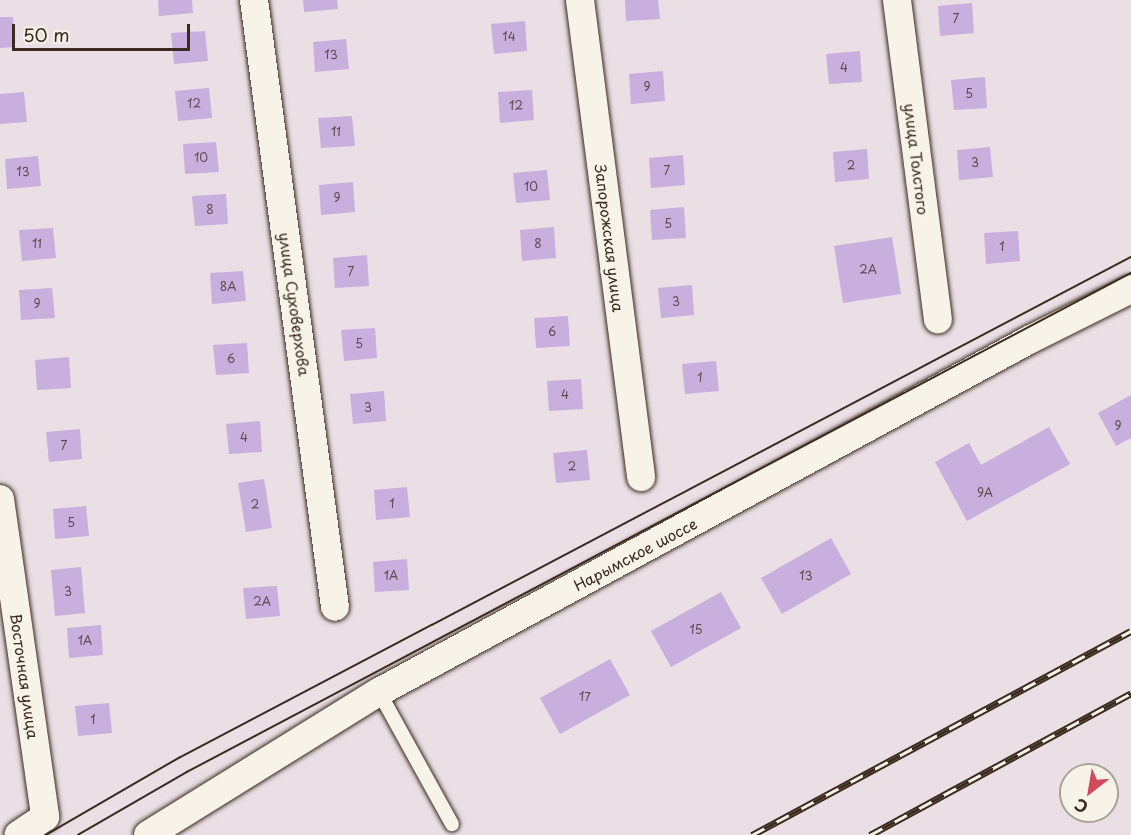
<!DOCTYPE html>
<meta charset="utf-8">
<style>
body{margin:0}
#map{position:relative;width:1131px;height:835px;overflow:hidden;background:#e9dfe5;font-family:"Playpen Sans",sans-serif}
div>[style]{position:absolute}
.building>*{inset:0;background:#c8afde}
.roads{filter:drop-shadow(0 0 2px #3b2a1e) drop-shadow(0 0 2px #3b2a1e)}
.service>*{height:14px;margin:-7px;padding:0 7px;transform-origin:7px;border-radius:7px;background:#f7f3e8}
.minor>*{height:28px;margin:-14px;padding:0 14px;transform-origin:14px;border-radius:14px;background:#f7f3e8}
.tram>*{height:1.5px;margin:-0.75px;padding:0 0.75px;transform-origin:0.75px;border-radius:0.75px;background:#3b2a1e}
.rail>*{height:7px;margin-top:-3.5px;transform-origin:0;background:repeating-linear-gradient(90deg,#f7f3e8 0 14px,#3b2a1e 0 28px);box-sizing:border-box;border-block:2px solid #3b2a1e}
span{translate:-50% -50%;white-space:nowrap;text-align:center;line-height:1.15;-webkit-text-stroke:6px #f7f3e8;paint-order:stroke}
.number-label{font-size:12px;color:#5e4b4e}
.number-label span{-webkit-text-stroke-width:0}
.street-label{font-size:15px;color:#3b2a1e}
.north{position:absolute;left:1059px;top:763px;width:60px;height:60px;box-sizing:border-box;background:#f7f3e8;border:2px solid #aca397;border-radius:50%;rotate:211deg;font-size:16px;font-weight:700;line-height:24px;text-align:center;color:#3b2a1e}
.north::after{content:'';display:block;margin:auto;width:21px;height:27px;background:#d1495b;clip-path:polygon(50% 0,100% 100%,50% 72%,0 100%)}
.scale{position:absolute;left:12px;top:24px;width:178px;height:27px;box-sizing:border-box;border:3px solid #3b2a1e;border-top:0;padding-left:8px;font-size:18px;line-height:21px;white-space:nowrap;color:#3b2a1e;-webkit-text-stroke:4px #f7f3e8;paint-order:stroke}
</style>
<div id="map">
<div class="building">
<div style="clip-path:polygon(158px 0,192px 0,193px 13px,159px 16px)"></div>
<div style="clip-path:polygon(303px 0,337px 0,338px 9px,304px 12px)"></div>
<div style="clip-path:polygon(625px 0,658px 0,660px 19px,626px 21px)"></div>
<div style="clip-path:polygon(972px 3px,974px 33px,940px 36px,938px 6px)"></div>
<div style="clip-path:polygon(0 17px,13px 17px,15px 47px,0 48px)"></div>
<div style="clip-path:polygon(525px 21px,527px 51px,494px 54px,491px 24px)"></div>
<div style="clip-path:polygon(205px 31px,208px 61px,174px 64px,171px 33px)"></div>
<div style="clip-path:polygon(346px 39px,349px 69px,315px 72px,313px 42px)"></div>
<div style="clip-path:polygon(860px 51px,862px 82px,829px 84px,826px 54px)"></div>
<div style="clip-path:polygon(663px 71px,665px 101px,631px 104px,629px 74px)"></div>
<div style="clip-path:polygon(985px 77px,987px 108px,954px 110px,951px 80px)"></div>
<div style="clip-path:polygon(209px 88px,212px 118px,178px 121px,175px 91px)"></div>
<div style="clip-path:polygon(532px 90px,534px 120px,500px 123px,498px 92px)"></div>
<div style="clip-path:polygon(24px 92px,27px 122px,0 124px,0 94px)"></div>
<div style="clip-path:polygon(352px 116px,355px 146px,321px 148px,318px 118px)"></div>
<div style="clip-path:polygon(216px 142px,219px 172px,185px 174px,183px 144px)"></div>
<div style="clip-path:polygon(990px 147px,993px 177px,959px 180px,957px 150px)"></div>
<div style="clip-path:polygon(867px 149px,869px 179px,835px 182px,833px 152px)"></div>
<div style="clip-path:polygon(683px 155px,685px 185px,651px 188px,649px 158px)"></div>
<div style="clip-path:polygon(38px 156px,41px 186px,7px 189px,5px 159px)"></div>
<div style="clip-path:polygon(547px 170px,550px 200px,516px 203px,513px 173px)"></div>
<div style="clip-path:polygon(353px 182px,355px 212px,321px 215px,319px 185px)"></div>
<div style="clip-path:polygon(226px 194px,228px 224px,195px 226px,192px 196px)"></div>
<div style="clip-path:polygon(684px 207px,686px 238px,652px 240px,650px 210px)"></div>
<div style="clip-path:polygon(554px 227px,556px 258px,522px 261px,520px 230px)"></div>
<div style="clip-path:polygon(53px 228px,56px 258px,22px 261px,19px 230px)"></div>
<div style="clip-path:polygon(1018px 231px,1020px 261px,986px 264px,984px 233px)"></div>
<div style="clip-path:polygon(892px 237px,901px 294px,843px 303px,834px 246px)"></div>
<div style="clip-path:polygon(367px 255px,369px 286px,335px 288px,333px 258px)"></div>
<div style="clip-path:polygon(243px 271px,246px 301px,212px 304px,210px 273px)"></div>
<div style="clip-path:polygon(692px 285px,694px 315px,661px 318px,658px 288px)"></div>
<div style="clip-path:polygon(52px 288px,55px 318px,21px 320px,19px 290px)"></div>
<div style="clip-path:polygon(568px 316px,570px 346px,536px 348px,534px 318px)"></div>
<div style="clip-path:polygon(375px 328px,377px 358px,344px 361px,341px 330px)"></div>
<div style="clip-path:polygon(247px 343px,249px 373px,216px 375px,213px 345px)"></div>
<div style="clip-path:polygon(69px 357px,71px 388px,37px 390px,35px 360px)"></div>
<div style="clip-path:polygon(716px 361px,719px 391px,685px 394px,682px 364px)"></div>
<div style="clip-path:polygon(581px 379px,583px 409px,549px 411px,547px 381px)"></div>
<div style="clip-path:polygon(384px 391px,386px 421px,353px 424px,350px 394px)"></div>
<div style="clip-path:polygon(1131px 395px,1131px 438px,1116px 446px,1098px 413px)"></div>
<div style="clip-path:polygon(260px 421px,262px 452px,229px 454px,226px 424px)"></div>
<div style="clip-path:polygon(1049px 427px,1070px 464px,967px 521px,935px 462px,969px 443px,981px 465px)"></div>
<div style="clip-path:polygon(80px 429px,82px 459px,49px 462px,46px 432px)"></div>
<div style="clip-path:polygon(587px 450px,590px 480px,556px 483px,553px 453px)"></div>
<div style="clip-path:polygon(264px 479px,272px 528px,246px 532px,238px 483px)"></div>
<div style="clip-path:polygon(407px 487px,410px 517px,376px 520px,374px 490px)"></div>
<div style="clip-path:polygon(86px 506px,89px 536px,55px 539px,53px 509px)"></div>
<div style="clip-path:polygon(831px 538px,851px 574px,782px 614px,761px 578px)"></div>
<div style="clip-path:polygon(407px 559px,409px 590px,375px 592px,373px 562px)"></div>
<div style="clip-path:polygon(81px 567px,85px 613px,55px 616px,51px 570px)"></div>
<div style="clip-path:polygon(277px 586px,280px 616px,246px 619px,243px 588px)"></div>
<div style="clip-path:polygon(721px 592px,741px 628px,671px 667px,651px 631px)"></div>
<div style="clip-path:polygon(101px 625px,103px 655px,69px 658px,67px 628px)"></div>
<div style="clip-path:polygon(610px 659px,630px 695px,560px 734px,540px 698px)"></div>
<div style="clip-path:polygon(109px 703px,112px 733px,78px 736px,75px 706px)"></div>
</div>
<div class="roads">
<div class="service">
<div style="left:379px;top:692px;width:151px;rotate:61.1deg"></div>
</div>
<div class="minor">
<div style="left:254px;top:0;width:612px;rotate:82.4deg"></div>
<div style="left:580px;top:0;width:481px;rotate:82.7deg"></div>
<div style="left:897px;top:0;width:322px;rotate:82.7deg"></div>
<div style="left:0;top:499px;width:321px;rotate:81.9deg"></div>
<div style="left:45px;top:817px;width:32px;rotate:146deg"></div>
<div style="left:148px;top:835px;width:272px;rotate:-31.8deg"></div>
<div style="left:379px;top:692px;width:739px;rotate:-28.44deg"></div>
<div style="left:1029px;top:340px;width:114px;rotate:-26.6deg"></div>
</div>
</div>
<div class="tram">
<div style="left:46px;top:835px;width:154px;rotate:-30.1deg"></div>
<div style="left:179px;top:758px;width:1076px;rotate:-27.76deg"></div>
<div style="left:78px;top:835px;width:126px;rotate:-30deg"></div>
<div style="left:187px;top:772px;width:1068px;rotate:-27.86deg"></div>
</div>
<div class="rail">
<div style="left:752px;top:835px;width:430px;rotate:-28.3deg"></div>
<div style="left:870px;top:835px;width:297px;rotate:-28.5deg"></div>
</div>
<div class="number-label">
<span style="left:956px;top:19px">7</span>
<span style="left:509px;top:37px">14</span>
<span style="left:331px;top:55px">13</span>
<span style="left:844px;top:68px">4</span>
<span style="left:647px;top:87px">9</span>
<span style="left:969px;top:94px">5</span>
<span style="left:194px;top:104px">12</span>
<span style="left:516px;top:106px">12</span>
<span style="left:336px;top:132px">11</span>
<span style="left:201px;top:158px">10</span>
<span style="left:975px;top:163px">3</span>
<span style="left:851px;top:166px">2</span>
<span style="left:667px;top:171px">7</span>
<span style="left:23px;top:172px">13</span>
<span style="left:531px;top:187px">10</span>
<span style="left:337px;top:198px">9</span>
<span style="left:210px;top:210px">8</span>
<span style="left:668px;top:224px">5</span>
<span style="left:37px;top:244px">11</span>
<span style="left:538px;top:244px">8</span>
<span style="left:1002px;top:247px">1</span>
<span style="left:868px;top:270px">2А</span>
<span style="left:351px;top:272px">7</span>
<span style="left:228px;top:287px">8А</span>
<span style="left:676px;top:302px">3</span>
<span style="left:37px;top:304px">9</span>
<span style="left:552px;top:332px">6</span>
<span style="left:359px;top:344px">5</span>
<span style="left:231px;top:359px">6</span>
<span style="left:700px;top:378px">1</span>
<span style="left:565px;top:395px">4</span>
<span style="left:368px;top:408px">3</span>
<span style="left:1118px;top:426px">9</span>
<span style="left:244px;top:438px">4</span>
<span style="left:64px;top:446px">7</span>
<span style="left:572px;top:467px">2</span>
<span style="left:985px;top:493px">9А</span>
<span style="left:392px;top:504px">1</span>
<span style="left:255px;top:505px">2</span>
<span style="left:71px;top:523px">5</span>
<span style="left:391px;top:576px">1А</span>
<span style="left:806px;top:576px">13</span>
<span style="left:68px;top:592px">3</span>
<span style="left:262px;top:602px">2А</span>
<span style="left:696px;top:630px">15</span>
<span style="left:85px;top:641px">1А</span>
<span style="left:585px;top:697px">17</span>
<span style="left:93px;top:720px">1</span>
</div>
<div class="street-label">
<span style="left:917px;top:159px;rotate:83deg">улица Толстого</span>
<span style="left:610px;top:238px;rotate:83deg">Запорожская улица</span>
<span style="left:295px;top:304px;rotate:82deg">улица Суховерхова</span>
<span style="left:635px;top:554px;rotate:-28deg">Нарымское шоссе</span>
<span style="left:25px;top:676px;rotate:82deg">Восточная улица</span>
</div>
<div class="north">С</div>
<div class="scale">50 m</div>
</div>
